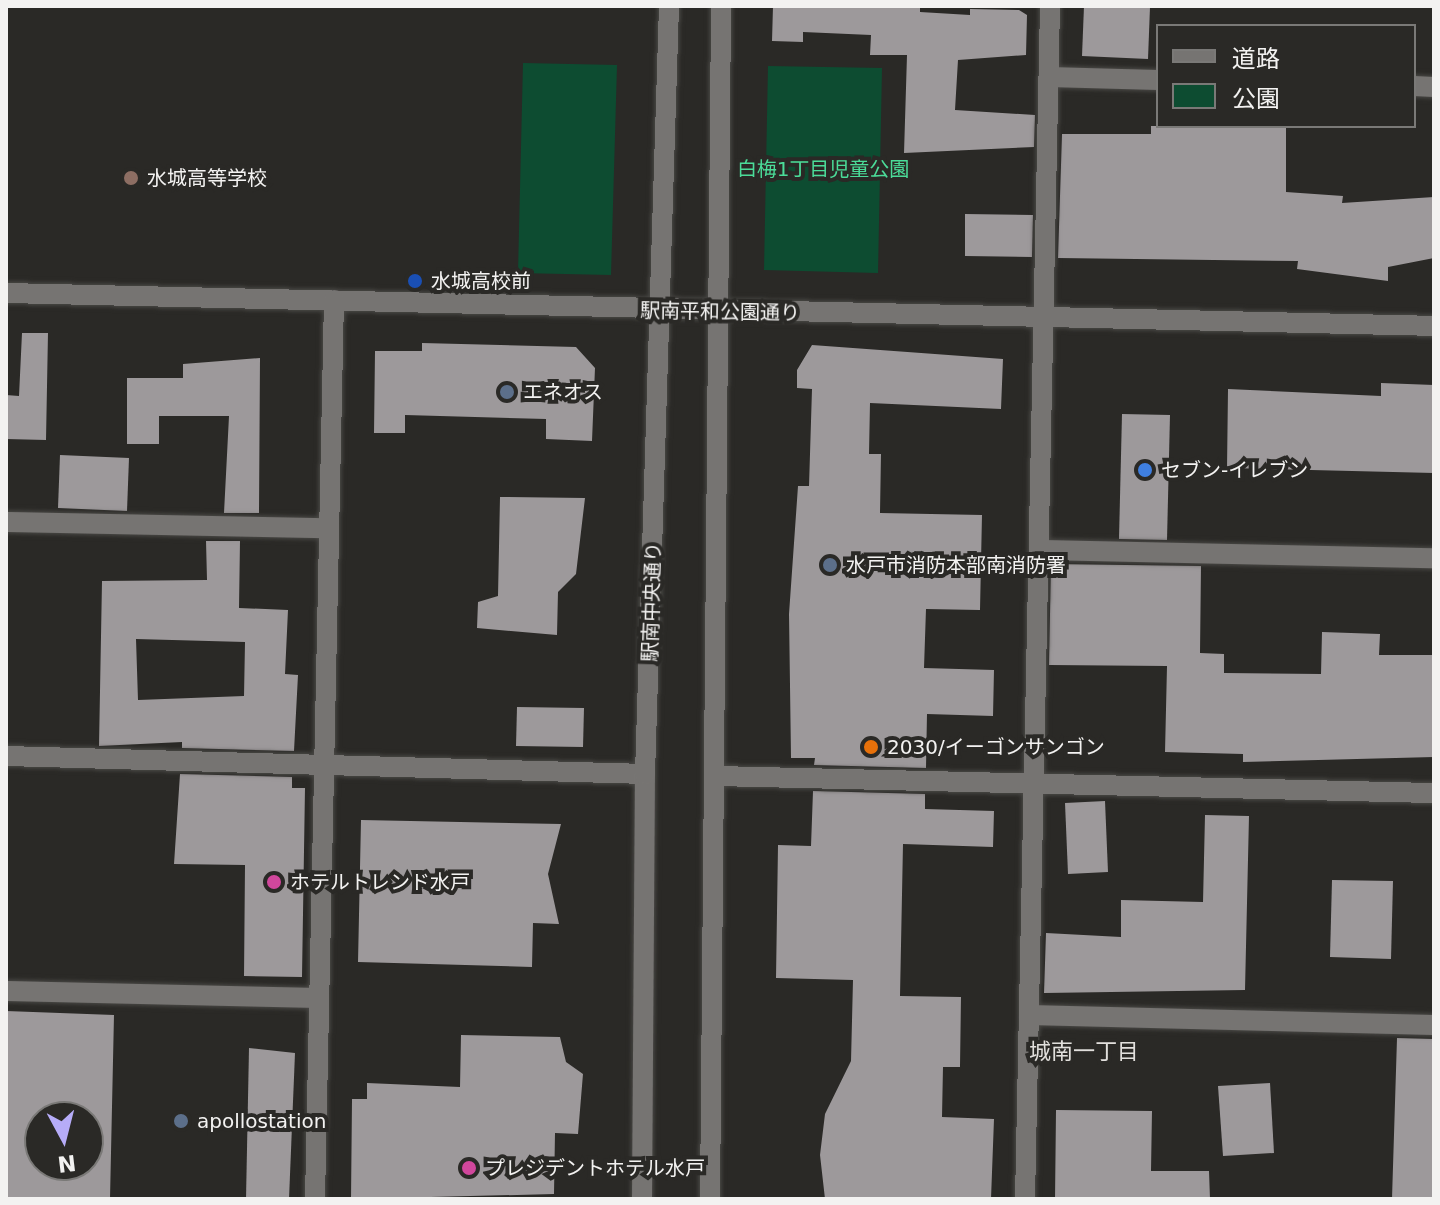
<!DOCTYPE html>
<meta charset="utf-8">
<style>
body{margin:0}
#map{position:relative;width:1440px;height:1205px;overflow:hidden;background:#2a2926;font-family:"DejaVu Sans","Noto Sans JP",sans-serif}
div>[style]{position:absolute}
.green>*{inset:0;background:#0d4c31}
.building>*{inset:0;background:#9d999b}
.roads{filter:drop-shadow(0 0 2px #494845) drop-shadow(0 0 2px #494845)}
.minor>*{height:20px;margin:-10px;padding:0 10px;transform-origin:10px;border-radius:10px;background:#767472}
.dots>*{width:22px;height:22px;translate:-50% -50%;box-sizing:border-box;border:4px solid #2a2926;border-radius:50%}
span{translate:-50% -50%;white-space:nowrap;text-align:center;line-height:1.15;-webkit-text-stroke:8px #2a2926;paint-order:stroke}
.park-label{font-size:20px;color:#4bdc99}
.poi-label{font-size:20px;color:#f3f2f1}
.left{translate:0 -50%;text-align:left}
.street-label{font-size:20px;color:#f3f2f1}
.neighbourhood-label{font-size:22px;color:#e1dfdc}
.frame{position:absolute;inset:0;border:8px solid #f3f2f1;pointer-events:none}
.legend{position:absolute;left:1156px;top:24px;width:260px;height:104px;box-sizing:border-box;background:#2a2926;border:2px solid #7a7977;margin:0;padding:10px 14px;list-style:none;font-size:24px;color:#f3f2f1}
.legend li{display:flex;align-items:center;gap:16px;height:40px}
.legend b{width:40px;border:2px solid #7a7977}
.north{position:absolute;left:24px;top:1101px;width:80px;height:80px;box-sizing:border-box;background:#2a2926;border:2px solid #7a7977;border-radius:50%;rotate:173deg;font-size:22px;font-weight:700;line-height:32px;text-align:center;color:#f3f2f1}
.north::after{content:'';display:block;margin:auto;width:28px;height:36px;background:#b6acf8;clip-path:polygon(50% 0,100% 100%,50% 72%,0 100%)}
</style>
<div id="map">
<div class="green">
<div style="clip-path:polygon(523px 63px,617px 65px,611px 275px,518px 273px)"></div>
<div style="clip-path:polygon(768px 66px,882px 68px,878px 273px,764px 270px)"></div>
</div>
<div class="building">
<div style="clip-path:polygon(773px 6px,920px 6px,920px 12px,970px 15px,970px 9px,1019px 10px,1027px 15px,1026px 55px,958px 60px,955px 110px,1035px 115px,1034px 147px,904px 153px,907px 55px,870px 55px,871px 35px,803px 32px,803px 42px,772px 41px)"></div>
<div style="clip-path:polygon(1084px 6px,1150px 7px,1148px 59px,1082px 56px)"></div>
<div style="clip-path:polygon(1151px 126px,1286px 126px,1286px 192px,1343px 196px,1342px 203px,1434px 197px,1434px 258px,1388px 267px,1388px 281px,1297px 269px,1298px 261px,1058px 258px,1062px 134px,1151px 134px)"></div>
<div style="clip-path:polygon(965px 214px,1033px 215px,1032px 257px,965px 256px)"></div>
<div style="clip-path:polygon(22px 333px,48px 333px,46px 440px,6px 439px,6px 395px,19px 396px)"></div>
<div style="clip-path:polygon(422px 343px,576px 347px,595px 368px,592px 441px,546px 439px,546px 419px,405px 415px,405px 433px,374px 433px,375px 351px,422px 351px)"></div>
<div style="clip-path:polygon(812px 345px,1003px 359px,1001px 409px,870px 403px,869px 454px,881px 454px,880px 513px,982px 515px,980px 610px,926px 609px,924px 668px,994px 670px,993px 716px,927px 714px,926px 768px,814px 765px,815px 758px,791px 758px,789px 614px,798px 486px,809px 486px,812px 389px,797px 388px,797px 370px)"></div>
<div style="clip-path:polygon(260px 358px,259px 513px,224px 513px,229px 416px,159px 416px,159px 444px,127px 444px,127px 378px,183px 378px,183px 364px)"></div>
<div style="clip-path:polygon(1381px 383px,1434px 385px,1434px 473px,1227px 468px,1228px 389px,1381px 396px)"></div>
<div style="clip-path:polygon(1122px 414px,1170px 415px,1167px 540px,1119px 539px)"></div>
<div style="clip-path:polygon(60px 455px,129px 458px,127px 511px,58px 508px)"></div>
<div style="clip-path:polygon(500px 497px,585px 498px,576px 574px,558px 592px,557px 635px,477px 628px,478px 602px,498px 596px)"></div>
<div style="clip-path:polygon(evenodd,206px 541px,240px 541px,239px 608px,288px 610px,285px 674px,298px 675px,294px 751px,182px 748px,182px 742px,99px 746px,102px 581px,207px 580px,206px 541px,136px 639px,245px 642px,244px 696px,138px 700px,136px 639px)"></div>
<div style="clip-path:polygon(1051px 564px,1201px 566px,1200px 653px,1224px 654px,1224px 673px,1321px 674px,1322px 632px,1380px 634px,1379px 655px,1434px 655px,1434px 757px,1243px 762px,1243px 754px,1165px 752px,1167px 666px,1049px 665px)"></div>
<div style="clip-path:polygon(517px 707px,584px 708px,583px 747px,516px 746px)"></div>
<div style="clip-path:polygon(180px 774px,292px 777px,292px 788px,305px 788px,302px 977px,244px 976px,245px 865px,174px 864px)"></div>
<div style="clip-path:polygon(813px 791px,925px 794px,925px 809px,994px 811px,993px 847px,903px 844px,900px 996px,961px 997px,960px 1067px,943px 1067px,942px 1117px,994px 1119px,991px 1199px,825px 1199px,820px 1155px,825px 1114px,851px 1061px,853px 980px,776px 978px,778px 845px,811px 846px)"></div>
<div style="clip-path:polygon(1105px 801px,1108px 872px,1068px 874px,1065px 803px)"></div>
<div style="clip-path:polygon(1205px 815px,1249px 816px,1245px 990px,1044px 993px,1046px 933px,1121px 937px,1121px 900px,1203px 902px)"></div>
<div style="clip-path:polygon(361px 820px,561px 824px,548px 874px,559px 924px,533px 923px,532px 967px,358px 962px)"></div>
<div style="clip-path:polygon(1332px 880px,1393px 881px,1391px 959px,1330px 957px)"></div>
<div style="clip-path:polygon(evenodd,6px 1011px,114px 1015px,110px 1199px,6px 1199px,6px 1011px,40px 1117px,88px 1117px,88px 1165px,40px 1165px,40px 1117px)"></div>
<div style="clip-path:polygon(461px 1035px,560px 1037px,566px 1062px,583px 1074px,578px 1134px,555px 1133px,554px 1194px,351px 1199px,352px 1099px,367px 1099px,367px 1083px,460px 1087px)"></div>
<div style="clip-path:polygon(1397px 1038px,1434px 1039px,1434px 1199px,1392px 1199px)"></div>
<div style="clip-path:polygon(249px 1048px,295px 1053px,289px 1199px,246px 1199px)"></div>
<div style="clip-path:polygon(1270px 1083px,1274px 1153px,1223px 1156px,1218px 1086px)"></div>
<div style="clip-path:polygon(1056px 1110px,1152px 1111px,1151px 1171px,1209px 1171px,1210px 1199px,1055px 1199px)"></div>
</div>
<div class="roads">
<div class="minor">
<div style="left:1049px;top:77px;width:109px;rotate:1.6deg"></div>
<div style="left:1414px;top:86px;width:20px;rotate:3deg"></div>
<div style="left:6px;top:293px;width:1428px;rotate:1.32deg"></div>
<div style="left:6px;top:522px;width:323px;rotate:1.1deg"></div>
<div style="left:1041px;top:550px;width:393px;rotate:1.2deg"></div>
<div style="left:6px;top:756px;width:639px;rotate:1.61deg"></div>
<div style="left:716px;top:776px;width:718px;rotate:1.36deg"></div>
<div style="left:6px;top:991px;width:313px;rotate:1.3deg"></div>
<div style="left:1029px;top:1015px;width:405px;rotate:1.4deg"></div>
<div style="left:315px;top:1199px;width:899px;rotate:-88.79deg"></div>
<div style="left:642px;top:1199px;width:425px;rotate:-89.6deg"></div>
<div style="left:645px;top:774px;width:768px;rotate:-88.21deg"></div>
<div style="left:710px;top:1199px;width:1193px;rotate:-89.47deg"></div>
<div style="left:1025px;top:1199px;width:1193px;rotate:-88.8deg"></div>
</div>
</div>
<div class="dots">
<div style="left:131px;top:178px;background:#8d6e63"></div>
<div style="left:415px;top:281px;background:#1a4fb4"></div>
<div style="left:507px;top:392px;background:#5c6f8a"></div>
<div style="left:1145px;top:470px;background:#3f7fe0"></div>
<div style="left:830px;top:565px;background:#5c6f8a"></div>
<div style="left:871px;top:747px;background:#e8710a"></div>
<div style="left:274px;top:882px;background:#d1479c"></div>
<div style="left:181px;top:1121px;background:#5c6f8a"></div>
<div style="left:469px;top:1168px;background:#d1479c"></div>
</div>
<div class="park-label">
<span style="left:823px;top:169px">白梅1丁目児童公園</span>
</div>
<div class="poi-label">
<span class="left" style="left:147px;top:178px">水城高等学校</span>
<span class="left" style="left:431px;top:281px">水城高校前</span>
<span class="left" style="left:523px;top:392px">エネオス</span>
<span class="left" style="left:1161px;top:470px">セブン-イレブン</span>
<span class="left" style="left:846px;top:565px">水戸市消防本部南消防署</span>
<span class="left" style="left:887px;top:747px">2030/イーゴンサンゴン</span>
<span class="left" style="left:290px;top:882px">ホテルトレンド水戸</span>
<span class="left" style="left:197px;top:1121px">apollostation</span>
<span class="left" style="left:485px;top:1168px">プレジデントホテル水戸</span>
</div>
<div class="street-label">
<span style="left:720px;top:312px;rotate:1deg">駅南平和公園通り</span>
<span style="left:652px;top:602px;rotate:-88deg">駅南中央通り</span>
</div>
<div class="neighbourhood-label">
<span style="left:1084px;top:1052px">城南一丁目</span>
</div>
<div class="frame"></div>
<ul class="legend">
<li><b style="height:10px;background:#767472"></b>道路</li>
<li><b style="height:22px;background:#0d4c31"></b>公園</li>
</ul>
<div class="north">N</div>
</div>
